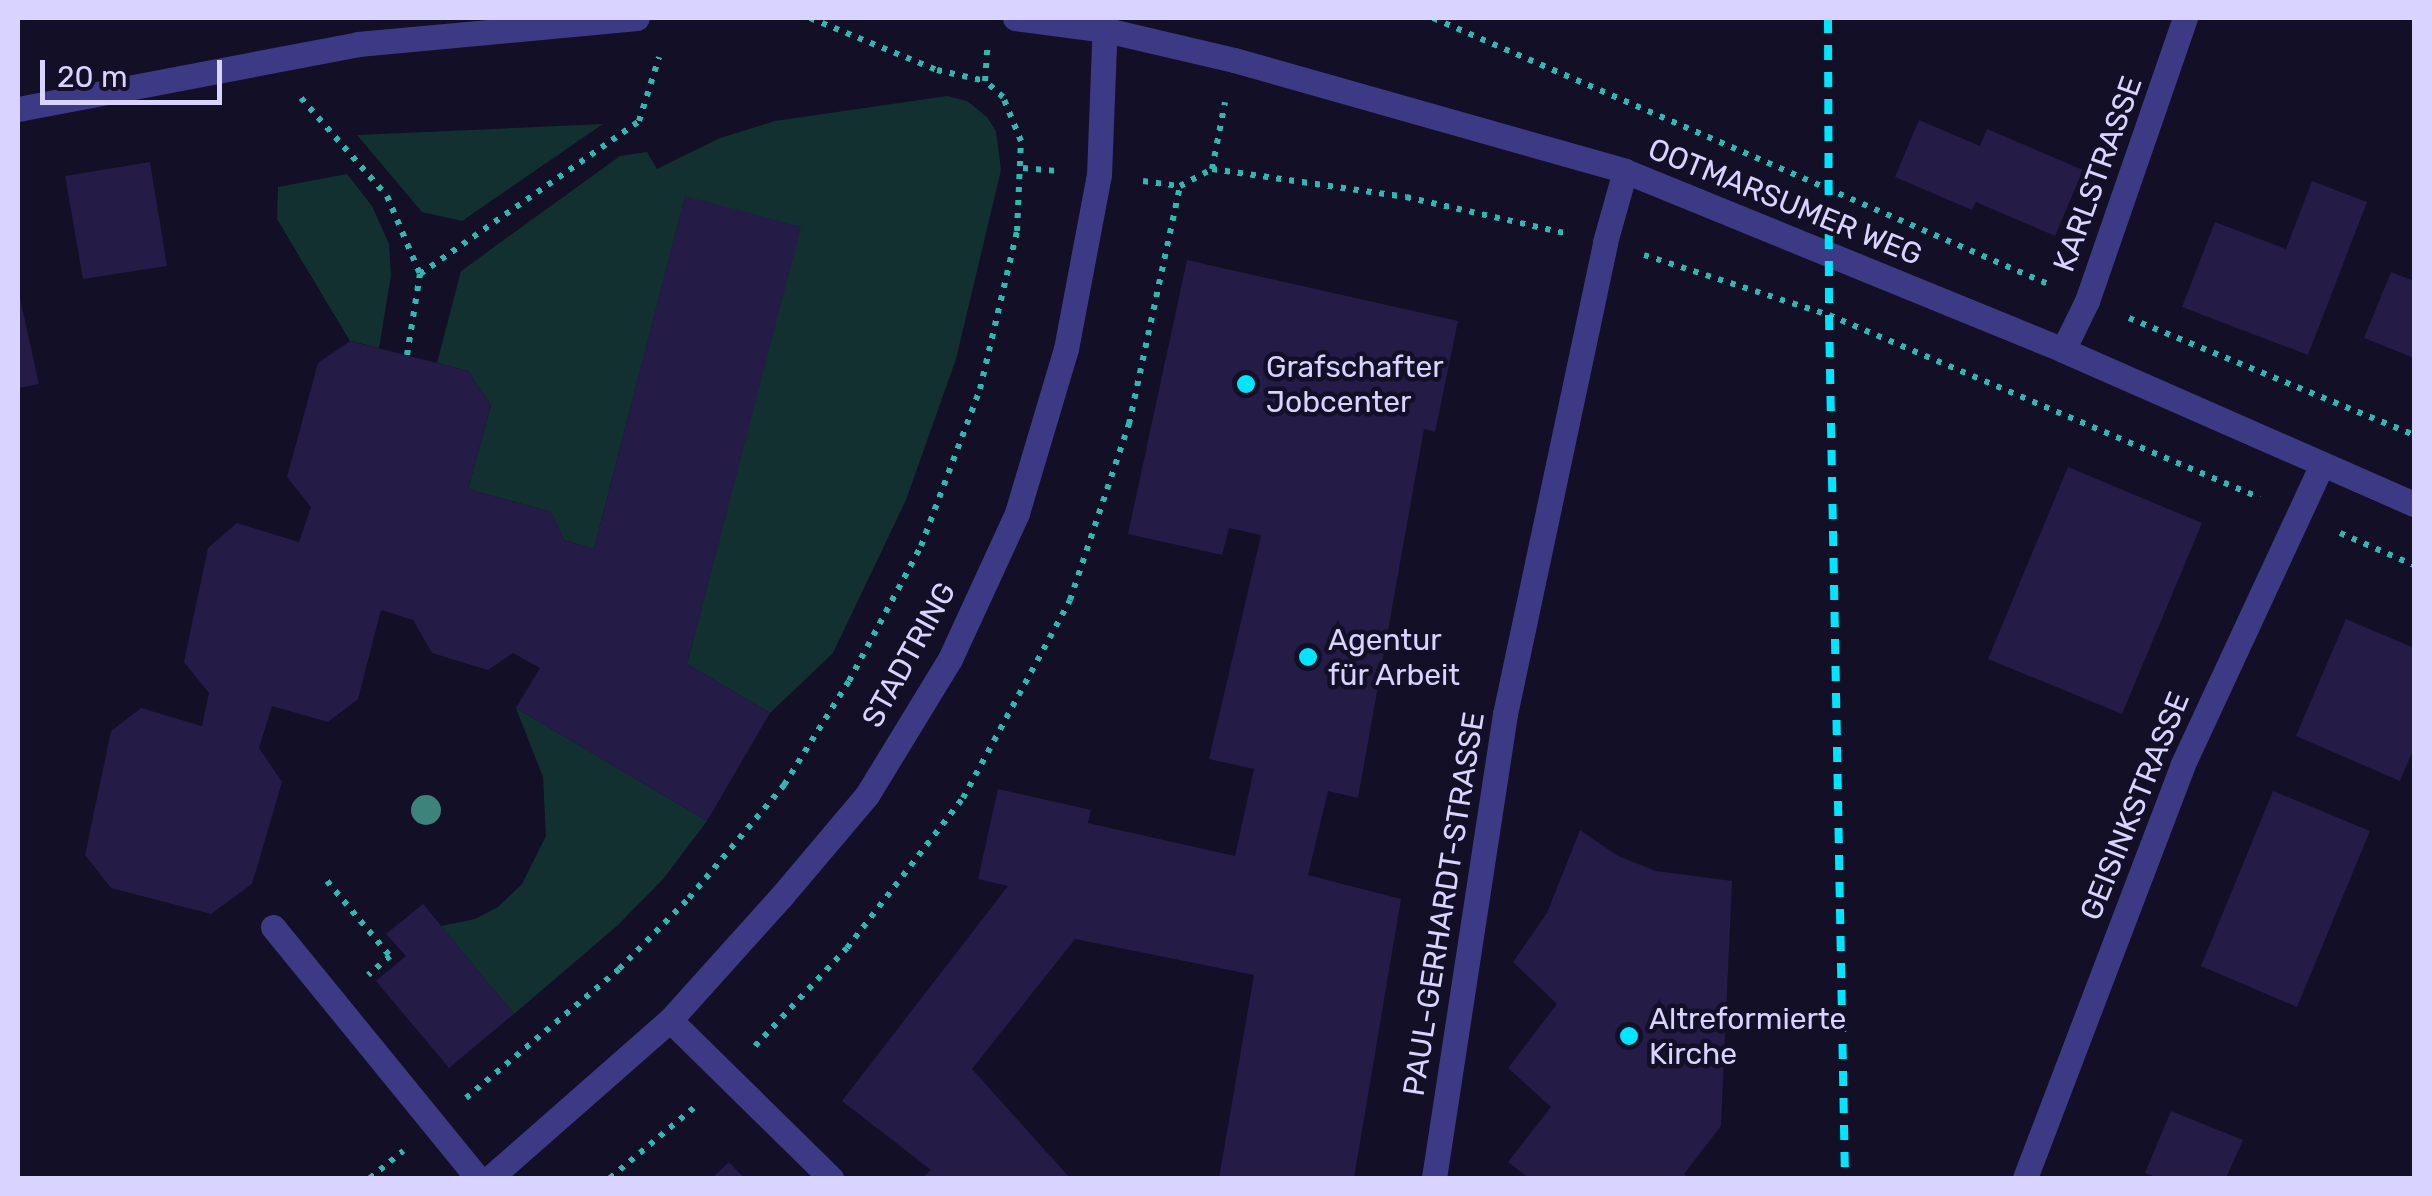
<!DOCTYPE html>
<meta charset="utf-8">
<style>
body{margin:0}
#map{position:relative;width:2432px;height:1196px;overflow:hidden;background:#130f26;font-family:Rubik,sans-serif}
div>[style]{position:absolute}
.green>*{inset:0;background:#12302f}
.building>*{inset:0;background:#241b47}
.path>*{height:6px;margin-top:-3px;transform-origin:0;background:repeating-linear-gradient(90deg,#2fb8b0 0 5px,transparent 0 13px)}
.minor>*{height:25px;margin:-12.5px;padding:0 12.5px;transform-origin:12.5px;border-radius:12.5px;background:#3d3a85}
.rail>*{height:8px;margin-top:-4px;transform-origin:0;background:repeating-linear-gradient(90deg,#00e5ff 0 15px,transparent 0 27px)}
.trees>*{width:30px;height:30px;margin:-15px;border-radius:50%;background:#3d827b}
.dots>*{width:28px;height:28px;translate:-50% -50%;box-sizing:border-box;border:5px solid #130f26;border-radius:50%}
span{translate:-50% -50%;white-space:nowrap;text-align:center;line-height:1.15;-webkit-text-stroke:9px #130f26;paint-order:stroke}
.street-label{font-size:30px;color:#d9d4ff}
.poi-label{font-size:30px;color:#d9d4ff}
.left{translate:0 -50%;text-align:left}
.frame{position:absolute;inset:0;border:20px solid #d9d4ff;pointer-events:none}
.scale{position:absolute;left:40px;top:60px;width:182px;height:45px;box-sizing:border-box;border:5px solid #d9d4ff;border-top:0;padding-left:12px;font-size:30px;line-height:35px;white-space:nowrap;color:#d9d4ff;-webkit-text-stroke:8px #130f26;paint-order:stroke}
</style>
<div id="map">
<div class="green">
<div style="clip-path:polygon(947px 96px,967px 101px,987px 117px,996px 131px,1001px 170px,956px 359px,906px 500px,833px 653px,770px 713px,687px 664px,800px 227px,685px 197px,594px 549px,564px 540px,551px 512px,468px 489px,491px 405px,468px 371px,437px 363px,461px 271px,620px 156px,647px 152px,657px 169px,720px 138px,775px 121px)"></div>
<div style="clip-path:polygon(603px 124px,462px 221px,422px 212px,357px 135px)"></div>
<div style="clip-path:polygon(347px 174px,372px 206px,389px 244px,391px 275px,379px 348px,350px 341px,277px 219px,278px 187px)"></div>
<div style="clip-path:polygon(516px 708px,707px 821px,664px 878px,618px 925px,514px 1014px,441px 926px,475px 919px,498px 907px,522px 884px,546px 836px,543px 777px)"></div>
</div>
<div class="building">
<div style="clip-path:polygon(1919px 120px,1980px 146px,1987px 129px,2083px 170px,2055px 236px,1976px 202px,1972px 210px,1895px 177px)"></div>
<div style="clip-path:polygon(150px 162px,167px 266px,83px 279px,65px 176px)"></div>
<div style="clip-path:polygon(2312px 181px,2367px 202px,2308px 355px,2182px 307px,2215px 222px,2286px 249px)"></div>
<div style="clip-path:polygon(685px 196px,801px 227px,687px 664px,770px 713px,707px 821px,516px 708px,540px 668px,513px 653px,488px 670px,432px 653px,413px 620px,381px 610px,358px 699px,328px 722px,272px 706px,259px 748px,282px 782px,252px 884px,211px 914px,111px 888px,85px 855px,111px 731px,141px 708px,202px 726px,209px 693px,184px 662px,208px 548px,237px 523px,299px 542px,311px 507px,287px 477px,318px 363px,350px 341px,468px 371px,491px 405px,468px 489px,551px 512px,564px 540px,594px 549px)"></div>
<div style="clip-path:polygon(1187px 260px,1458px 321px,1435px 432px,1424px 429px,1358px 798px,1328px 791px,1308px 875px,1401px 899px,1354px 1178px,1219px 1178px,1254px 975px,1075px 939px,972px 1069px,1070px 1178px,922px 1178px,931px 1170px,842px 1101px,1008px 886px,978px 879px,998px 789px,1091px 810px,1088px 823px,1235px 856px,1254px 769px,1209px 759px,1261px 535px,1229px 528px,1222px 555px,1128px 534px)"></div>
<div style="clip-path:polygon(2391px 272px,2414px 281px,2414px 358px,2364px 338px)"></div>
<div style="clip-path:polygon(18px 289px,39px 384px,18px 388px)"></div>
<div style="clip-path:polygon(2068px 467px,2202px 523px,2122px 714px,1988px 659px)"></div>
<div style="clip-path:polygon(2346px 619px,2414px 648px,2414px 748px,2400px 781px,2296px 736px)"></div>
<div style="clip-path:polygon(2273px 791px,2370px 831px,2297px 1007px,2201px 966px)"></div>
<div style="clip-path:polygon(1580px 830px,1618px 856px,1656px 871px,1732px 881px,1721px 1126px,1684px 1174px,1689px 1178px,1529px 1178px,1508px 1162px,1551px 1107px,1508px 1068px,1557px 1004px,1513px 962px,1547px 913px)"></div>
<div style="clip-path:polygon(423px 904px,514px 1014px,449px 1068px,376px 981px,406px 956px,386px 934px)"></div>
<div style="clip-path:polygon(2171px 1111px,2243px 1140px,2226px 1178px,2159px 1178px,2145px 1173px)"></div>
<div style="clip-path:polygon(729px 1162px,744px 1178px,712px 1178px)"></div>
</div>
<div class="path">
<div style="left:810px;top:18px;width:137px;rotate:22.3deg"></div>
<div style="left:937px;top:70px;width:49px;rotate:12.9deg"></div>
<div style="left:1433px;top:18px;width:670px;rotate:23.39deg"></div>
<div style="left:301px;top:98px;width:130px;rotate:48.7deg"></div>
<div style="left:387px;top:196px;width:85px;rotate:67.1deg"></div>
<div style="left:1023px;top:168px;width:33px;rotate:5deg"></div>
<div style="left:1212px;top:169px;width:196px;rotate:8.2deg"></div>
<div style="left:1406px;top:197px;width:163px;rotate:12.8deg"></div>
<div style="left:1143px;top:181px;width:37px;rotate:8deg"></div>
<div style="left:1644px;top:255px;width:194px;rotate:18deg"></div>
<div style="left:1829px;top:315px;width:468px;rotate:23deg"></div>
<div style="left:2129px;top:318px;width:308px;rotate:22.3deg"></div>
<div style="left:407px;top:355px;width:82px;rotate:-80.9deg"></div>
<div style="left:420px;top:274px;width:267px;rotate:-34.9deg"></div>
<div style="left:639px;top:121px;width:67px;rotate:-72.6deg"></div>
<div style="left:2340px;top:533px;width:81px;rotate:23.4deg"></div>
<div style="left:327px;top:881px;width:98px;rotate:50deg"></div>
<div style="left:390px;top:956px;width:29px;rotate:139deg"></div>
<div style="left:755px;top:1046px;width:134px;rotate:-46.8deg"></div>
<div style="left:847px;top:948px;width:190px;rotate:-52.3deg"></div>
<div style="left:963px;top:798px;width:225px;rotate:-61.6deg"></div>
<div style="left:1070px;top:600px;width:186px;rotate:-71.5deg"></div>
<div style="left:1129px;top:424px;width:243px;rotate:-77.9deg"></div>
<div style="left:1180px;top:186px;width:36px;rotate:-28deg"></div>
<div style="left:1212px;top:169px;width:68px;rotate:-79deg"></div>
<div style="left:466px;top:1098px;width:200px;rotate:-40.1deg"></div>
<div style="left:619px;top:969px;width:100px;rotate:-45.4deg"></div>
<div style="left:689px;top:898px;width:148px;rotate:-49.9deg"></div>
<div style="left:784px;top:785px;width:123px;rotate:-58deg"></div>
<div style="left:849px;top:681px;width:153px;rotate:-61.9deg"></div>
<div style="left:921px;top:546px;width:168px;rotate:-69.4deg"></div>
<div style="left:980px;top:389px;width:162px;rotate:-76.8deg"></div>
<div style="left:1017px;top:231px;width:90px;rotate:-87.5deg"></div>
<div style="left:1021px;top:141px;width:48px;rotate:-112.2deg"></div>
<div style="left:1003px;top:97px;width:24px;rotate:-138deg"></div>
<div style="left:985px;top:81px;width:32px;rotate:-86deg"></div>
<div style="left:370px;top:1178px;width:43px;rotate:-39.3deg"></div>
<div style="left:610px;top:1178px;width:114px;rotate:-40deg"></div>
</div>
<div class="minor">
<div style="left:1015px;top:18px;width:92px;rotate:7.5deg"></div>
<div style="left:1106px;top:30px;width:131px;rotate:13.2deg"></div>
<div style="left:1234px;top:60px;width:406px;rotate:15.8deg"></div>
<div style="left:1625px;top:171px;width:473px;rotate:22.2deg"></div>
<div style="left:2063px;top:350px;width:383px;rotate:23.7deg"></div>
<div style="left:18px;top:109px;width:346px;rotate:-10.8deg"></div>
<div style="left:358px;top:44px;width:280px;rotate:-5.3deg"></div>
<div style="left:2063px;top:350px;width:55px;rotate:-63.9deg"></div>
<div style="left:2087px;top:301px;width:299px;rotate:-70.9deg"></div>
<div style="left:273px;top:927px;width:324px;rotate:50.8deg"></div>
<div style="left:670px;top:1020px;width:226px;rotate:44.5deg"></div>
<div style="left:490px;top:1178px;width:240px;rotate:-41.3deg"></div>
<div style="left:670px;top:1020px;width:164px;rotate:-48deg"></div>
<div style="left:780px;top:898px;width:135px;rotate:-49.8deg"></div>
<div style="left:867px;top:795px;width:159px;rotate:-58.6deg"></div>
<div style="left:950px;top:659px;width:161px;rotate:-65.3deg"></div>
<div style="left:1017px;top:513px;width:171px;rotate:-73.4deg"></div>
<div style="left:1066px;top:349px;width:177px;rotate:-79.3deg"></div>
<div style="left:1099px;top:175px;width:157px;rotate:-87.8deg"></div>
<div style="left:1434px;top:1178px;width:469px;rotate:-81.3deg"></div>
<div style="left:1505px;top:714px;width:482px;rotate:-78deg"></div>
<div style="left:1605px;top:242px;width:74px;rotate:-74.3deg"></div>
<div style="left:2025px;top:1178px;width:441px;rotate:-69.1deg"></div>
<div style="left:2182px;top:766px;width:332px;rotate:-65.1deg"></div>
</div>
<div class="rail">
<div style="left:1828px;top:18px;width:297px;rotate:89.8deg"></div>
<div style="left:1829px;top:315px;width:863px;rotate:88.94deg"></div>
</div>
<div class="trees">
<div style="left:426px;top:810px"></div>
</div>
<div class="dots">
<div style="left:1246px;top:384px;background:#00e5ff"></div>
<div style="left:1308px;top:657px;background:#00e5ff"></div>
<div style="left:1629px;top:1036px;background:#00e5ff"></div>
</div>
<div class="street-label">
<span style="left:2098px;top:174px;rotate:-70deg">KARLSTRASSE</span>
<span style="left:1785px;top:202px;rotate:22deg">OOTMARSUMER WEG</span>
<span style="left:909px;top:655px;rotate:-61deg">STADTRING</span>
<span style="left:2135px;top:806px;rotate:-68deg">GEISINKSTRASSE</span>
<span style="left:1444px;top:904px;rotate:-81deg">PAUL-GERHARDT-STRASSE</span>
</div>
<div class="poi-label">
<span class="left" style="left:1266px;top:384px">Grafschafter<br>Jobcenter</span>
<span class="left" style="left:1328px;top:657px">Agentur<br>für Arbeit</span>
<span class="left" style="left:1649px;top:1036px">Altreformierte<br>Kirche</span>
</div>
<div class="frame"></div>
<div class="scale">20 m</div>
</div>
